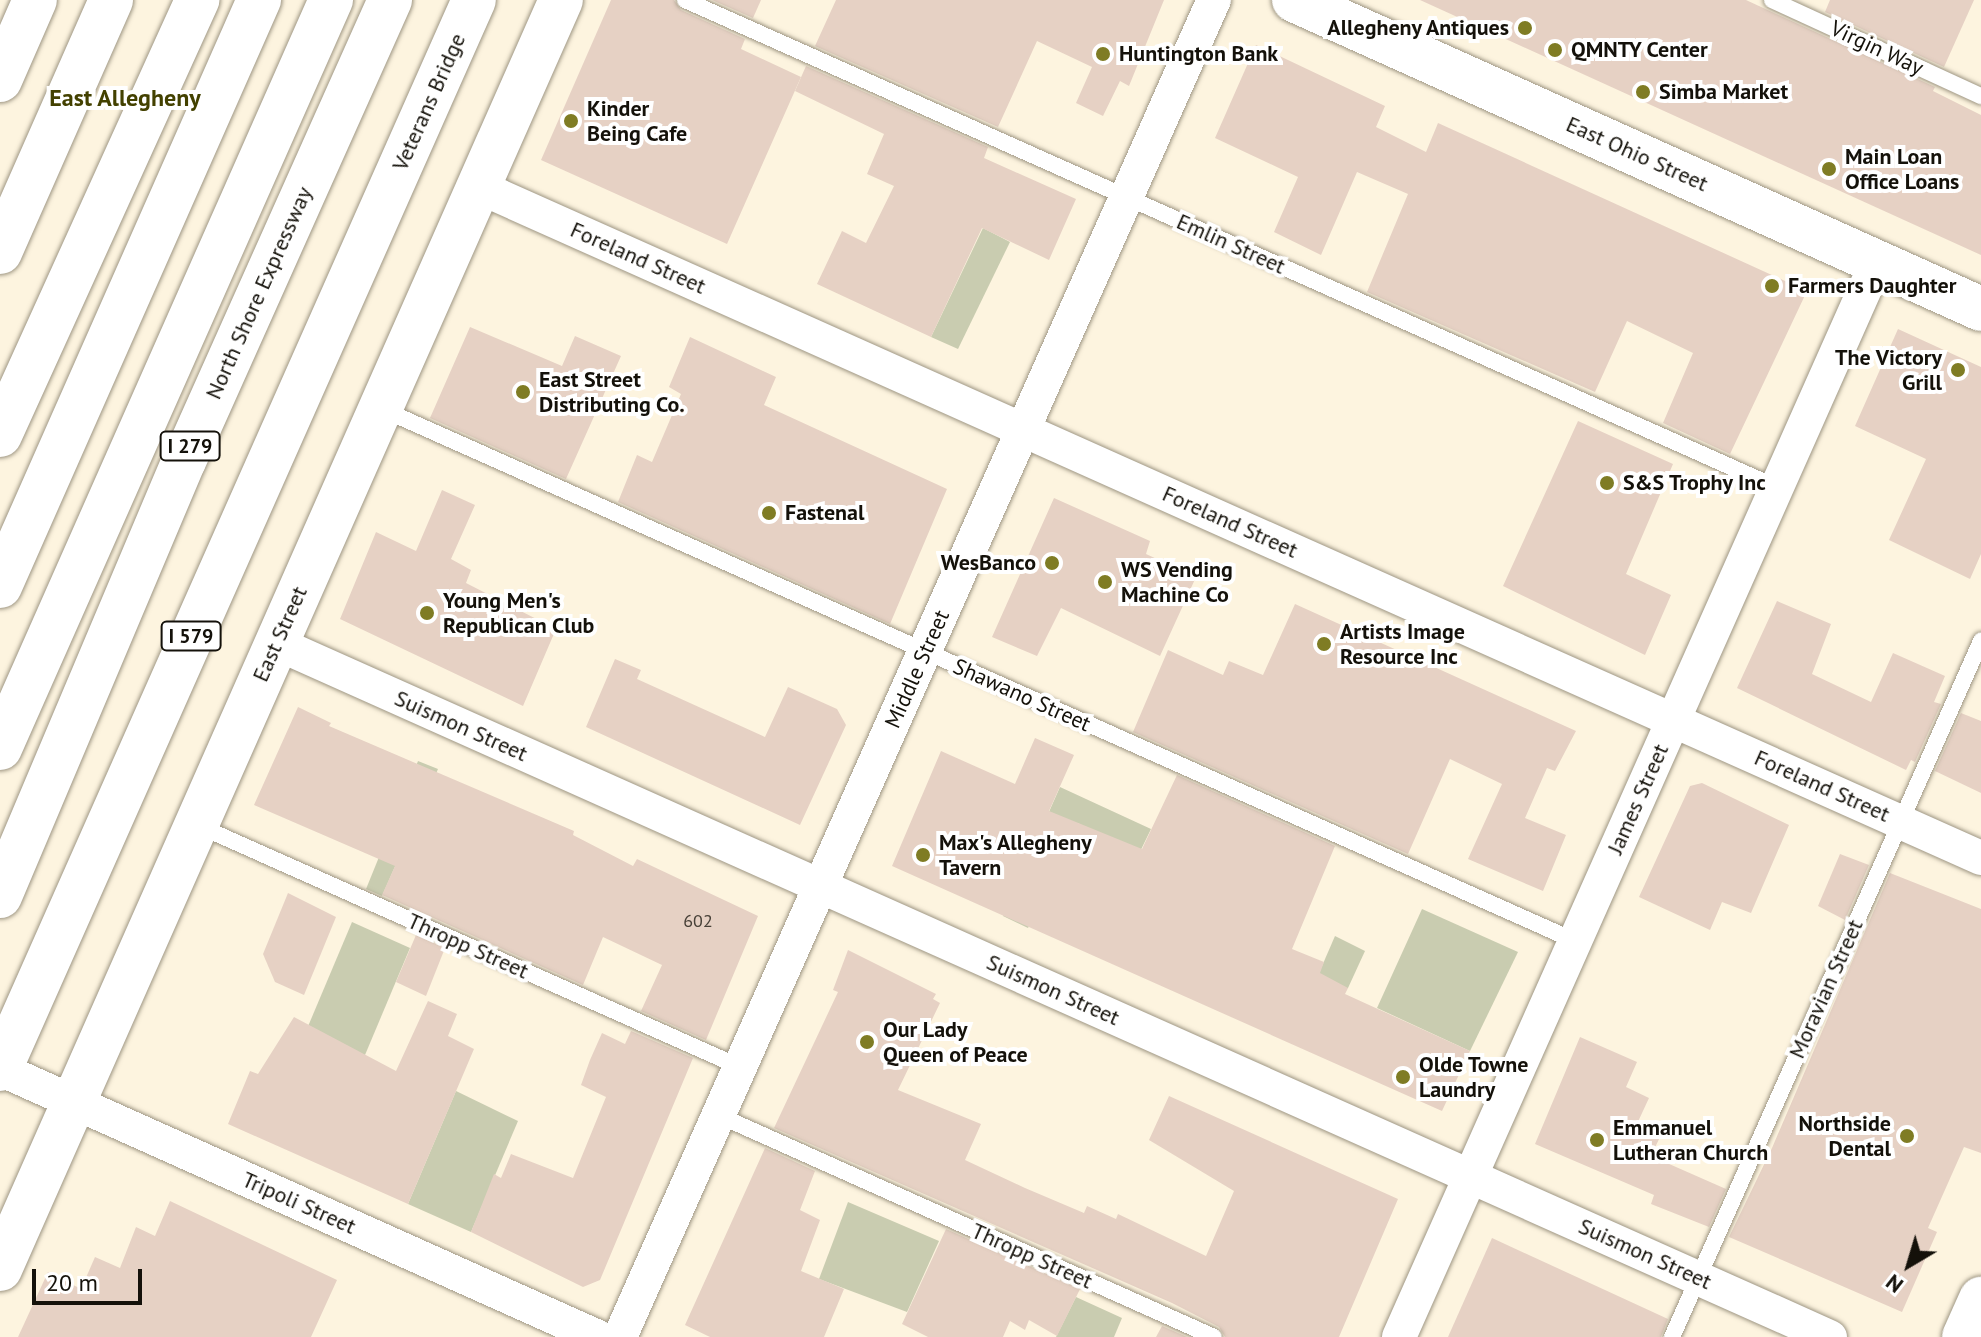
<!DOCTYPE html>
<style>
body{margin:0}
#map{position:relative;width:1981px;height:1337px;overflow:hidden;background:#fdf4df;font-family:"PT Sans",sans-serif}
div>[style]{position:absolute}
.green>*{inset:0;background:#c9ccb0}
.building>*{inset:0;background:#e6d1c4}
.roads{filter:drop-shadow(0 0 2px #9e9683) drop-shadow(0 0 2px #9e9683)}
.lane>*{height:16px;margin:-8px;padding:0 8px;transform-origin:8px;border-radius:8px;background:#fff}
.street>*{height:34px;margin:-17px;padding:0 17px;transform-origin:17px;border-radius:17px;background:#fff}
.secondary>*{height:44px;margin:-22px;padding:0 22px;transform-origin:22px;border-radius:22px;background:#fff}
.primary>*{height:44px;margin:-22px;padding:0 22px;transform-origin:22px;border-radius:22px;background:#fff}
.highway>*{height:44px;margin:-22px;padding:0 22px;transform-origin:22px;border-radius:22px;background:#fff}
.dots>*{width:22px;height:22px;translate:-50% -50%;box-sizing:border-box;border:4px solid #fff;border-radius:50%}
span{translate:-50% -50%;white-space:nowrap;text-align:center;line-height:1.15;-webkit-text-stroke:8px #fff;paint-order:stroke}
.number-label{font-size:18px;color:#484138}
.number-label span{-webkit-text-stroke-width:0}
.shield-label span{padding:2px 6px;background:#fff;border:2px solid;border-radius:6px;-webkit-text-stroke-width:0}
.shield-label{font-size:20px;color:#14110a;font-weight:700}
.poi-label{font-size:22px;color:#14110a;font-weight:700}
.right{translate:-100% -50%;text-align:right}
.left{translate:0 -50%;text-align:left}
.street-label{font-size:22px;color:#14110a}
.neighbourhood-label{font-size:24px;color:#434100;font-weight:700}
.north{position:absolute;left:1869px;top:1225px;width:80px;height:80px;-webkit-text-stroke:6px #fff;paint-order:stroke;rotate:218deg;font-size:22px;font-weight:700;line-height:32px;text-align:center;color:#14110a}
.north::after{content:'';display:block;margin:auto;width:28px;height:36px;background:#14110a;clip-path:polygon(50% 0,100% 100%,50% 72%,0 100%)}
.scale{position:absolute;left:32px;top:1269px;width:110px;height:36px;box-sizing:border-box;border:4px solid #14110a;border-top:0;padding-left:10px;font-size:24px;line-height:28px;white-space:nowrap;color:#14110a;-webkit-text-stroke:6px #fff;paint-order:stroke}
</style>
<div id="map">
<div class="green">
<div style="clip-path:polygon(983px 228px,1010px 242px,958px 349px,931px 337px)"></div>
<div style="clip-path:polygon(418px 761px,438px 769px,382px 896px,366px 889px)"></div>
<div style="clip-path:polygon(1060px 787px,1151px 829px,1135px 862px,1078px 823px,1028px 928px,1003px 916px)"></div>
<div style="clip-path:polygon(1422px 909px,1518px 952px,1470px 1051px,1377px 1008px)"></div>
<div style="clip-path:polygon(352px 922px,410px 948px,365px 1055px,293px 1062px)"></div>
<div style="clip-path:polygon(1335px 936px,1365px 951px,1348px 988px,1309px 996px)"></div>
<div style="clip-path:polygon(456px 1091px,518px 1121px,471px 1232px,408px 1204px)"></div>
<div style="clip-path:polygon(848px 1202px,939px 1241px,907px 1312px,819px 1279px)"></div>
<div style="clip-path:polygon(1076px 1297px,1122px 1318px,1114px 1337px,1056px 1337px)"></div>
</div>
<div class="building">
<div style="clip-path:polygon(611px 0,674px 0,681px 10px,745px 39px,741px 49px,801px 77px,727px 244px,541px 160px)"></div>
<div style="clip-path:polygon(712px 0,761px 0,753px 18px)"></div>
<div style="clip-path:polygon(836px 0,1164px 0,1129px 86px,1120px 81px,1103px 116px,1076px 103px,1092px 67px,1037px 41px,998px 127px,815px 46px)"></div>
<div style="clip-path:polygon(1420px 0,1746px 0,1935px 87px,1933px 91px,1981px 115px,1981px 255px)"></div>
<div style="clip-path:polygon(1830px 0,1974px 0,1944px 67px,1825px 12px)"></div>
<div style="clip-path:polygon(1256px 45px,1385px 106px,1376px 127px,1426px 152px,1438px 123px,1807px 291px,1730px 454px,1663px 423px,1693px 353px,1627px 321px,1595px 392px,1367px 292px,1408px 194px,1357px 172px,1321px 255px,1274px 232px,1298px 177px,1215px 138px)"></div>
<div style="clip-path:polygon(806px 66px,988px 147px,984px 158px,1076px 199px,1049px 260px,982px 228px,931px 337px,817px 284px,842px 231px,866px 243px,894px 186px,867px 174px,884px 134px,795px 91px)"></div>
<div style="clip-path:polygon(470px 327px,562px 366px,575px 336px,621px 356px,566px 479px,430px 418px)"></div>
<div style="clip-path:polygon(1898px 329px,1981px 367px,1981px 554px,1970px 579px,1889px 540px,1926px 459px,1855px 426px)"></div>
<div style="clip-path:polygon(690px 337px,776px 377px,764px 405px,947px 489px,890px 624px,618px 502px,637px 455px,652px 462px,681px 394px,669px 387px)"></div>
<div style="clip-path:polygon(1578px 421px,1673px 464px,1626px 574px,1671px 595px,1645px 655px,1503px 586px)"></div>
<div style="clip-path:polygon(442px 490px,475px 505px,451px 559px,471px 570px,466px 583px,556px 629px,523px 706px,340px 619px,376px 532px,416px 551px)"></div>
<div style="clip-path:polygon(1054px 498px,1150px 541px,1146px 554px,1196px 577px,1160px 656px,1061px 608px,1037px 656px,992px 637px)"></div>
<div style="clip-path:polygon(1777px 601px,1831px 624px,1812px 674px,1871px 702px,1893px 653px,1945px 676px,1934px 702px,1941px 704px,1915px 762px,1911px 760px,1906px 770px,1737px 688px)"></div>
<div style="clip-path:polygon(1295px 604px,1576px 731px,1555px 771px,1547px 768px,1525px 818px,1566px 835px,1543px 891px,1468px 859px,1502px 784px,1450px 759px,1408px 854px,1133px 732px,1168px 650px,1223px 675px,1229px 661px,1263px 675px)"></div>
<div style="clip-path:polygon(615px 659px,641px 670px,637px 679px,765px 737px,788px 687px,837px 709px,846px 725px,800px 825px,586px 727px)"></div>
<div style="clip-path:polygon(298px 707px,331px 723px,329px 726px,574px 831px,573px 835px,633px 866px,637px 859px,758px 916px,706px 1040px,641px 1011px,662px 965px,603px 937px,583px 985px,382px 895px,395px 866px,254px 805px)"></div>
<div style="clip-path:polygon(1961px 713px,1981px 721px,1981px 793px,1935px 771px)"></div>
<div style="clip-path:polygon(1035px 738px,1074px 755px,1049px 811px,1142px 849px,1177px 775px,1335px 846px,1292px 949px,1324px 962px,1320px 973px,1348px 988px,1345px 994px,1470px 1051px,1442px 1111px,892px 866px,941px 751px,1015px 784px)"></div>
<div style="clip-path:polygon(1702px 783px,1789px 825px,1751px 913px,1722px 902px,1710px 930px,1639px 897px,1690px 786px)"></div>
<div style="clip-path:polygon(1840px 854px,1869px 865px,1845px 920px,1818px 906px)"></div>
<div style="clip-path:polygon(1890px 873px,1981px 909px,1981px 1153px,1964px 1147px,1928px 1228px,1937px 1232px,1902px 1312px,1729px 1237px,1772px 1148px)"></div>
<div style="clip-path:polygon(288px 893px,336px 917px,304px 995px,275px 982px,263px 954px)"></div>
<div style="clip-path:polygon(416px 935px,445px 948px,426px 996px,396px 982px)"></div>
<div style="clip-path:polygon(848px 950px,936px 994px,933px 999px,940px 1003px,898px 1090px,981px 1124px,965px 1160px,1025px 1188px,1084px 1213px,1087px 1206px,1116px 1219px,1118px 1214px,1206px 1256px,1234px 1191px,1149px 1140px,1169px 1096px,1398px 1199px,1339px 1337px,1225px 1337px,1219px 1327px,1172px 1303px,774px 1128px,838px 992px,833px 990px)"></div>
<div style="clip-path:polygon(428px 1001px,457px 1014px,448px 1036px,474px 1049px,408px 1204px,228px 1124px,250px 1071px,258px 1074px,294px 1017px,396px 1071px)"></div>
<div style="clip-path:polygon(631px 1031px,693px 1058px,600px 1280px,583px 1287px,471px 1232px,494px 1174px,501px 1178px,511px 1154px,573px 1178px,606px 1097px,581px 1085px,590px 1060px,602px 1033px,625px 1044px)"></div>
<div style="clip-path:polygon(1580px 1037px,1637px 1062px,1626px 1087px,1649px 1098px,1636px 1126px,1660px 1137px,1651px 1156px,1726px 1189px,1709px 1227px,1651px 1204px,1654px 1195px,1535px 1144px)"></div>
<div style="clip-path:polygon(765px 1148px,815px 1171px,800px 1210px,820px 1220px,801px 1271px,844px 1289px,824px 1337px,710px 1337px,685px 1325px)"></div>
<div style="clip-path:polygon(170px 1201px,337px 1280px,311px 1337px,18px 1337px,48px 1272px,81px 1289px,95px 1257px,120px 1268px,136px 1227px,155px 1236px)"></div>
<div style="clip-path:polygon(946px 1229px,1080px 1289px,1057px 1336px,1029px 1320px,1025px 1330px,1010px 1321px,1003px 1337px,928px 1337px,902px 1324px)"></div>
<div style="clip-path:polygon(1492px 1238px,1668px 1319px,1661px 1337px,1448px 1337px)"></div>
<div style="clip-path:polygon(1162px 1326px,1187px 1337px,1156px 1337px)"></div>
</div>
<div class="roads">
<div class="lane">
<div style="left:685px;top:0;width:1195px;rotate:24.06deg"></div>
<div style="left:1772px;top:0;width:230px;rotate:24.7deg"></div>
<div style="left:382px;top:409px;width:1306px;rotate:24.03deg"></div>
<div style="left:197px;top:825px;width:594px;rotate:24.02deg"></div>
<div style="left:718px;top:1115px;width:543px;rotate:24.11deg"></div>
<div style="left:1672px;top:1337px;width:762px;rotate:-66.06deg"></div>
</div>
<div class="street">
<div style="left:479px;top:187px;width:1645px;rotate:24.07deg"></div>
<div style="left:276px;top:643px;width:1702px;rotate:24.07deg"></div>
<div style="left:0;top:1069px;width:655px;rotate:24.14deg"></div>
<div style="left:620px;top:1337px;width:1463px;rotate:-66.05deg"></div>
<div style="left:1399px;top:1337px;width:1176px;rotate:-66.03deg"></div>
</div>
<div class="secondary">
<div style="left:1294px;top:0;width:753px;rotate:24.22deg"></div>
<div style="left:1964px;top:1337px;width:42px;rotate:-65.9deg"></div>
</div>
<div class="primary">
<div style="left:0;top:80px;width:87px;rotate:-66.4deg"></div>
<div style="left:0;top:1269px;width:1387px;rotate:-66.15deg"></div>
</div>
<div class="highway">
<div style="left:0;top:252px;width:275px;rotate:-66.2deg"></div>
<div style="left:0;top:435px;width:478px;rotate:-65.6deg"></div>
<div style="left:0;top:586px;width:641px;rotate:-66.16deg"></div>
<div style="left:0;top:748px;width:818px;rotate:-66.13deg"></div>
<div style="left:0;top:896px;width:472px;rotate:-67.1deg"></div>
<div style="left:184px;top:461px;width:505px;rotate:-65.92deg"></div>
<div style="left:0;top:1069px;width:1169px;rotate:-66.09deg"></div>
</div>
</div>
<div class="dots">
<div style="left:1525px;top:28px;background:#7f7c24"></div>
<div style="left:1555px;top:50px;background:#7f7c24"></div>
<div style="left:1103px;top:54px;background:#7f7c24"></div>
<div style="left:1643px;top:92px;background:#7f7c24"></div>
<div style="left:571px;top:121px;background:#7f7c24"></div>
<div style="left:1829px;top:169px;background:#7f7c24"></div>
<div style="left:1772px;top:286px;background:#7f7c24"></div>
<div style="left:1958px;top:370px;background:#7f7c24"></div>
<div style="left:523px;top:392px;background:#7f7c24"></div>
<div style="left:1607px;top:483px;background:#7f7c24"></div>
<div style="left:769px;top:513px;background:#7f7c24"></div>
<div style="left:1052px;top:563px;background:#7f7c24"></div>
<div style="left:1105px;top:582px;background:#7f7c24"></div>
<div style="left:427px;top:613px;background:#7f7c24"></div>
<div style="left:1324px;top:644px;background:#7f7c24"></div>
<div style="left:923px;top:855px;background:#7f7c24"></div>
<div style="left:867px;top:1042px;background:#7f7c24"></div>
<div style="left:1403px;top:1077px;background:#7f7c24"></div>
<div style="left:1907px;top:1136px;background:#7f7c24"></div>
<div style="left:1597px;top:1140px;background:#7f7c24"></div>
</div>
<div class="number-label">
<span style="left:698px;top:921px">602</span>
</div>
<div class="shield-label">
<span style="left:190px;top:446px">I 279</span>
<span style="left:191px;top:636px">I 579</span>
</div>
<div class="poi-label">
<span class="right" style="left:1509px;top:28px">Allegheny Antiques</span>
<span class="left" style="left:1571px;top:50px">QMNTY Center</span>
<span class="left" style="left:1119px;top:54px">Huntington Bank</span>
<span class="left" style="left:1659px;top:92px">Simba Market</span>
<span class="left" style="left:587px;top:121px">Kinder<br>Being Cafe</span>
<span class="left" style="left:1845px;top:169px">Main Loan<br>Office Loans</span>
<span class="left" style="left:1788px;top:286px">Farmers Daughter</span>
<span class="right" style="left:1942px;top:370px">The Victory<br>Grill</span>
<span class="left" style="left:539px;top:392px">East Street<br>Distributing Co.</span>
<span class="left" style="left:1623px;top:483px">S&amp;S Trophy Inc</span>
<span class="left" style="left:785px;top:513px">Fastenal</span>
<span class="right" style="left:1036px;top:563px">WesBanco</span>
<span class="left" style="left:1121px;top:582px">WS Vending<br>Machine Co</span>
<span class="left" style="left:443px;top:613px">Young Men's<br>Republican Club</span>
<span class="left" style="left:1340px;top:644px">Artists Image<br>Resource Inc</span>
<span class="left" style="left:939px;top:855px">Max's Allegheny<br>Tavern</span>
<span class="left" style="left:883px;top:1042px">Our Lady<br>Queen of Peace</span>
<span class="left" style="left:1419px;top:1077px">Olde Towne<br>Laundry</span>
<span class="right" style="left:1891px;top:1136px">Northside<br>Dental</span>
<span class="left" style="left:1613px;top:1140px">Emmanuel<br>Lutheran Church</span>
</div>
<div class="street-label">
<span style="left:1877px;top:48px;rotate:25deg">Virgin Way</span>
<span style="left:429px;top:102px;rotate:-66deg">Veterans Bridge</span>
<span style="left:1637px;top:154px;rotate:24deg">East Ohio Street</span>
<span style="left:1231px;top:244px;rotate:24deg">Emlin Street</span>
<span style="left:638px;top:258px;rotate:24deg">Foreland Street</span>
<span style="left:259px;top:293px;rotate:-66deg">North Shore Expressway</span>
<span style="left:1230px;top:522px;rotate:24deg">Foreland Street</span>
<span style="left:280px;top:634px;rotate:-66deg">East Street</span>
<span style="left:917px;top:669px;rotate:-66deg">Middle Street</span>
<span style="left:1022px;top:695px;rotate:24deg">Shawano Street</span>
<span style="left:461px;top:726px;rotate:24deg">Suismon Street</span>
<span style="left:1822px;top:786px;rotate:24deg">Foreland Street</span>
<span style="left:1638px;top:799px;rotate:-66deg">James Street</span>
<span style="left:468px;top:946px;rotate:24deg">Thropp Street</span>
<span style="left:1826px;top:989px;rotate:-66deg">Moravian Street</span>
<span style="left:1053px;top:990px;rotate:24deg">Suismon Street</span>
<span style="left:299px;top:1203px;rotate:24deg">Tripoli Street</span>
<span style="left:1645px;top:1254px;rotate:24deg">Suismon Street</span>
<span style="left:1032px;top:1256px;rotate:24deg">Thropp Street</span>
</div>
<div class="neighbourhood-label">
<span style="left:125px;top:98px">East Allegheny</span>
</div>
<div class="north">N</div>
<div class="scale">20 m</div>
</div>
